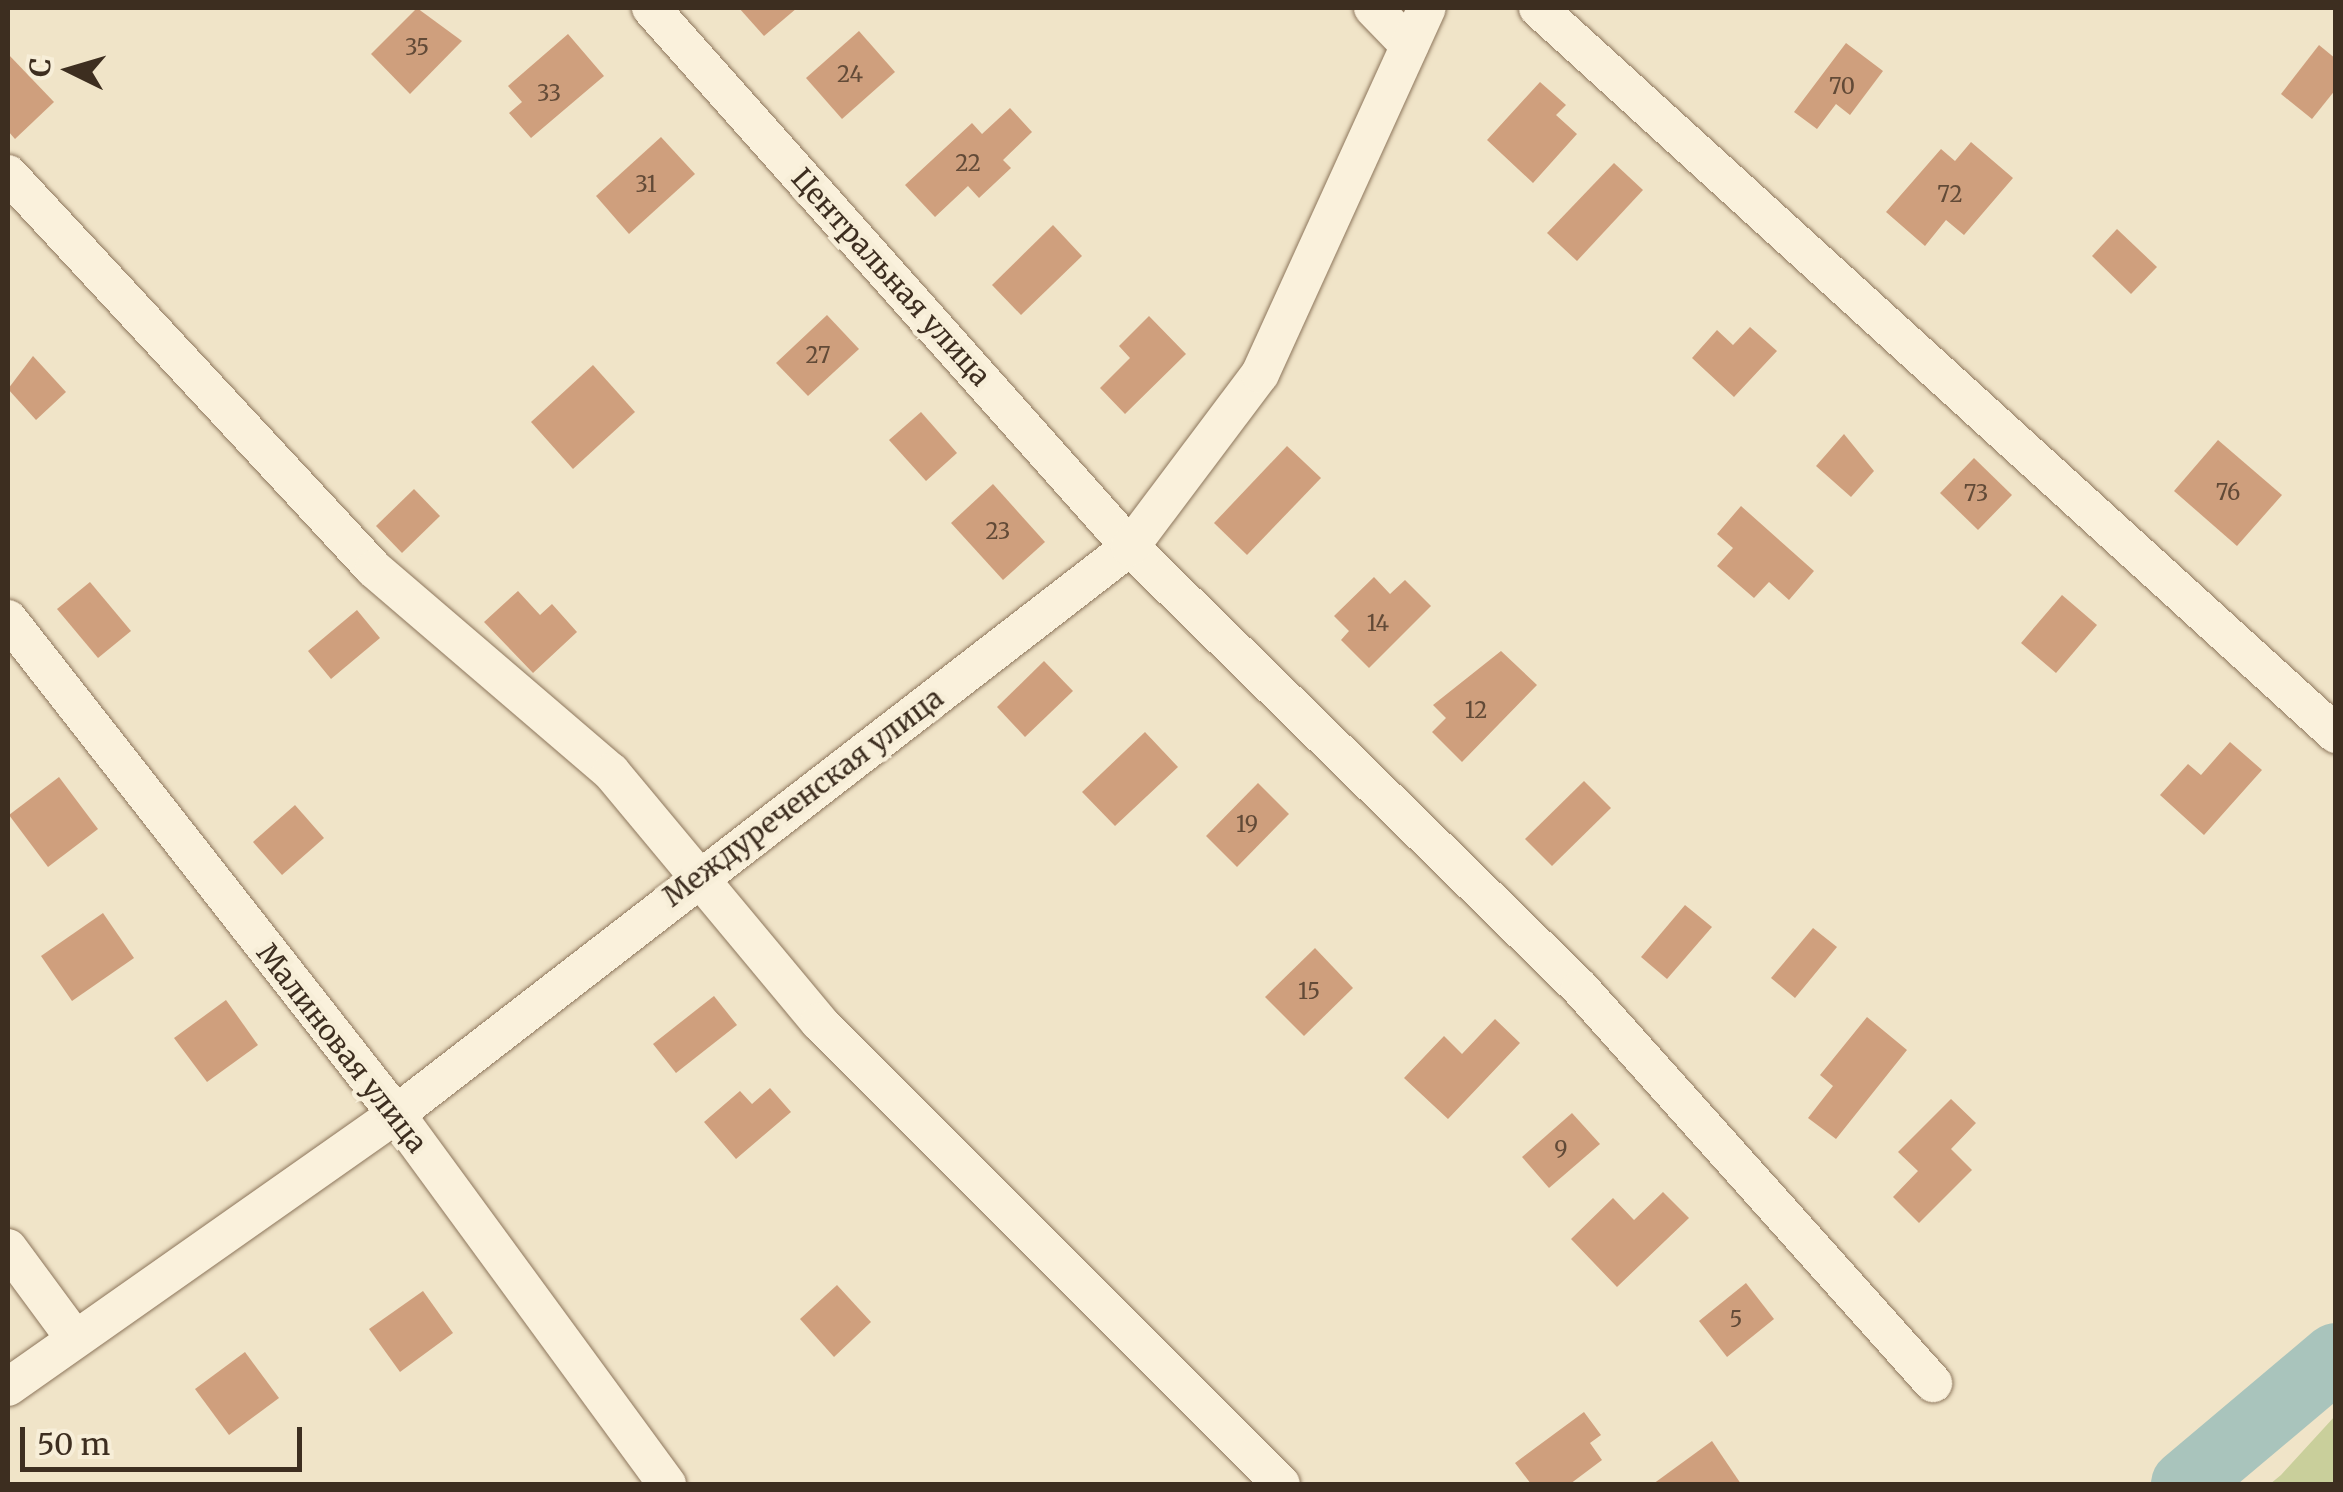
<!DOCTYPE html>
<meta charset="utf-8">
<style>
body{margin:0}
#map{position:relative;width:2343px;height:1492px;overflow:hidden;background:#f0e4c8;font-family:Merriweather,serif}
div>[style]{position:absolute}
.green>*{inset:0;background:#c9cf9b}
.river>*{height:68px;margin:-34px;padding:0 34px;transform-origin:34px;border-radius:34px;background:#a9c4bc}
.building>*{inset:0;background:#cf9f7d}
.roads{filter:drop-shadow(0 0 2px #8d765c) drop-shadow(0 0 2px #8d765c)}
.minor>*{height:38px;margin:-19px;padding:0 19px;transform-origin:19px;border-radius:19px;background:#faf1dc}
span{translate:-50% -50%;white-space:nowrap;text-align:center;line-height:1.15;-webkit-text-stroke:9px #f7eed8;paint-order:stroke}
.number-label{font-size:22px;color:#624a37}
.number-label span{-webkit-text-stroke-width:0}
.street-label{font-size:28px;color:#3d2e20}
.frame{position:absolute;inset:0;border:10px solid #3d2e20;pointer-events:none}
.north{position:absolute;left:20px;top:20px;width:100px;height:100px;-webkit-text-stroke:8px #f7eed8;paint-order:stroke;rotate:275deg;font-size:28px;font-weight:700;line-height:40px;text-align:center;color:#3d2e20}
.north::after{content:'';display:block;margin:auto;width:35px;height:45px;background:#3d2e20;clip-path:polygon(50% 0,100% 100%,50% 72%,0 100%)}
.scale{position:absolute;left:20px;top:1427px;width:282px;height:45px;box-sizing:border-box;border:5px solid #3d2e20;border-top:0;padding-left:12px;font-size:30px;line-height:35px;white-space:nowrap;color:#3d2e20;-webkit-text-stroke:8px #f7eed8;paint-order:stroke}
</style>
<div id="map">
<div class="green">
<div style="clip-path:polygon(2335px 1416px,2335px 1484px,2270px 1484px,2281px 1475px)"></div>
</div>
<div class="river">
<div style="left:2185px;top:1484px;width:197px;rotate:-40.1deg"></div>
</div>
<div class="building">
<div style="clip-path:polygon(417px 8px,462px 41px,410px 94px,371px 54px)"></div>
<div style="clip-path:polygon(739px 8px,797px 8px,764px 36px)"></div>
<div style="clip-path:polygon(859px 31px,895px 72px,842px 119px,806px 78px)"></div>
<div style="clip-path:polygon(568px 34px,604px 76px,531px 138px,509px 113px,522px 102px,508px 86px)"></div>
<div style="clip-path:polygon(1846px 43px,1883px 71px,1850px 115px,1836px 104px,1817px 129px,1794px 112px)"></div>
<div style="clip-path:polygon(2319px 45px,2336px 59px,2336px 89px,2312px 119px,2281px 94px)"></div>
<div style="clip-path:polygon(8px 54px,54px 102px,15px 139px,8px 131px)"></div>
<div style="clip-path:polygon(1540px 82px,1566px 105px,1556px 115px,1577px 134px,1533px 183px,1487px 140px)"></div>
<div style="clip-path:polygon(1010px 108px,1032px 132px,1003px 160px,1011px 168px,979px 198px,968px 186px,935px 217px,905px 185px,972px 123px,982px 134px)"></div>
<div style="clip-path:polygon(661px 137px,695px 174px,629px 234px,596px 196px)"></div>
<div style="clip-path:polygon(1971px 142px,2013px 178px,1964px 235px,1946px 220px,1925px 246px,1886px 212px,1941px 149px,1955px 161px)"></div>
<div style="clip-path:polygon(1614px 163px,1643px 190px,1577px 261px,1547px 233px)"></div>
<div style="clip-path:polygon(1053px 225px,1082px 256px,1021px 315px,992px 285px)"></div>
<div style="clip-path:polygon(2117px 229px,2157px 267px,2131px 294px,2092px 256px)"></div>
<div style="clip-path:polygon(827px 315px,859px 349px,808px 396px,776px 363px)"></div>
<div style="clip-path:polygon(1149px 316px,1186px 354px,1125px 414px,1100px 388px,1130px 358px,1119px 346px)"></div>
<div style="clip-path:polygon(1750px 327px,1777px 351px,1734px 397px,1692px 358px,1717px 330px,1733px 345px)"></div>
<div style="clip-path:polygon(33px 356px,66px 392px,36px 420px,8px 389px)"></div>
<div style="clip-path:polygon(593px 365px,635px 412px,573px 469px,531px 422px)"></div>
<div style="clip-path:polygon(921px 412px,957px 453px,926px 481px,889px 440px)"></div>
<div style="clip-path:polygon(1844px 434px,1874px 471px,1851px 497px,1816px 466px)"></div>
<div style="clip-path:polygon(2218px 440px,2282px 495px,2237px 546px,2174px 491px)"></div>
<div style="clip-path:polygon(1287px 446px,1321px 478px,1247px 555px,1214px 523px)"></div>
<div style="clip-path:polygon(1974px 458px,2012px 495px,1978px 530px,1940px 493px)"></div>
<div style="clip-path:polygon(993px 484px,1045px 542px,1003px 580px,951px 523px)"></div>
<div style="clip-path:polygon(414px 489px,440px 516px,402px 553px,376px 526px)"></div>
<div style="clip-path:polygon(1741px 506px,1814px 571px,1789px 600px,1769px 582px,1754px 598px,1717px 566px,1733px 548px,1717px 534px)"></div>
<div style="clip-path:polygon(1374px 577px,1390px 594px,1405px 580px,1431px 606px,1369px 668px,1341px 640px,1349px 631px,1334px 616px)"></div>
<div style="clip-path:polygon(90px 582px,131px 631px,98px 658px,57px 609px)"></div>
<div style="clip-path:polygon(518px 591px,540px 615px,552px 604px,577px 632px,533px 673px,484px 622px)"></div>
<div style="clip-path:polygon(2062px 595px,2097px 625px,2056px 673px,2021px 643px)"></div>
<div style="clip-path:polygon(357px 610px,380px 638px,331px 679px,308px 651px)"></div>
<div style="clip-path:polygon(1501px 651px,1537px 685px,1462px 762px,1432px 732px,1446px 718px,1433px 705px)"></div>
<div style="clip-path:polygon(1044px 661px,1073px 691px,1025px 737px,997px 707px)"></div>
<div style="clip-path:polygon(1145px 732px,1178px 767px,1115px 826px,1082px 792px)"></div>
<div style="clip-path:polygon(2230px 742px,2262px 770px,2204px 835px,2160px 795px,2188px 764px,2201px 775px)"></div>
<div style="clip-path:polygon(59px 777px,98px 829px,48px 867px,9px 815px)"></div>
<div style="clip-path:polygon(1584px 781px,1611px 808px,1552px 866px,1525px 839px)"></div>
<div style="clip-path:polygon(1258px 783px,1289px 814px,1237px 867px,1206px 836px)"></div>
<div style="clip-path:polygon(295px 805px,324px 838px,282px 875px,253px 842px)"></div>
<div style="clip-path:polygon(1685px 905px,1712px 927px,1667px 979px,1641px 957px)"></div>
<div style="clip-path:polygon(103px 913px,134px 958px,72px 1001px,41px 956px)"></div>
<div style="clip-path:polygon(1813px 928px,1837px 947px,1795px 998px,1771px 978px)"></div>
<div style="clip-path:polygon(1315px 948px,1353px 988px,1304px 1036px,1265px 997px)"></div>
<div style="clip-path:polygon(714px 996px,737px 1025px,676px 1073px,653px 1044px)"></div>
<div style="clip-path:polygon(226px 1000px,258px 1045px,207px 1082px,174px 1038px)"></div>
<div style="clip-path:polygon(1867px 1017px,1907px 1050px,1836px 1139px,1808px 1118px,1833px 1086px,1820px 1075px)"></div>
<div style="clip-path:polygon(1495px 1019px,1520px 1043px,1448px 1119px,1404px 1078px,1444px 1036px,1462px 1054px)"></div>
<div style="clip-path:polygon(770px 1088px,791px 1112px,736px 1159px,704px 1122px,740px 1091px,752px 1104px)"></div>
<div style="clip-path:polygon(1951px 1099px,1976px 1123px,1951px 1149px,1972px 1170px,1919px 1223px,1893px 1197px,1918px 1171px,1898px 1152px)"></div>
<div style="clip-path:polygon(1572px 1113px,1600px 1144px,1549px 1188px,1522px 1157px)"></div>
<div style="clip-path:polygon(1663px 1192px,1689px 1218px,1617px 1287px,1571px 1239px,1613px 1198px,1634px 1220px)"></div>
<div style="clip-path:polygon(1746px 1283px,1774px 1319px,1727px 1357px,1699px 1321px)"></div>
<div style="clip-path:polygon(837px 1285px,871px 1322px,834px 1357px,800px 1319px)"></div>
<div style="clip-path:polygon(423px 1291px,453px 1333px,400px 1372px,369px 1329px)"></div>
<div style="clip-path:polygon(245px 1352px,279px 1398px,229px 1435px,195px 1389px)"></div>
<div style="clip-path:polygon(1584px 1412px,1601px 1435px,1590px 1443px,1602px 1460px,1570px 1484px,1531px 1484px,1515px 1463px)"></div>
<div style="clip-path:polygon(1712px 1441px,1741px 1484px,1653px 1484px)"></div>
</div>
<div class="roads">
<div class="minor">
<div style="left:651px;top:8px;width:721px;rotate:48.37deg"></div>
<div style="left:1130px;top:547px;width:630px;rotate:44.42deg"></div>
<div style="left:1580px;top:988px;width:530px;rotate:48.21deg"></div>
<div style="left:1373px;top:8px;width:52px;rotate:45.8deg"></div>
<div style="left:1538px;top:8px;width:1079px;rotate:42.3deg"></div>
<div style="left:8px;top:174px;width:538px;rotate:47.18deg"></div>
<div style="left:374px;top:569px;width:312px;rotate:40.6deg"></div>
<div style="left:611px;top:772px;width:325px;rotate:50.2deg"></div>
<div style="left:819px;top:1022px;width:653px;rotate:45deg"></div>
<div style="left:8px;top:619px;width:629px;rotate:51.91deg"></div>
<div style="left:396px;top:1114px;width:459px;rotate:53.8deg"></div>
<div style="left:8px;top:1248px;width:113px;rotate:53.6deg"></div>
<div style="left:8px;top:1387px;width:474px;rotate:-35.1deg"></div>
<div style="left:396px;top:1114px;width:927px;rotate:-37.69deg"></div>
<div style="left:1130px;top:547px;width:216px;rotate:-53.1deg"></div>
<div style="left:1260px;top:374px;width:402px;rotate:-65.5deg"></div>
</div>
</div>
<div class="number-label">
<span style="left:417px;top:48px">35</span>
<span style="left:850px;top:75px">24</span>
<span style="left:1842px;top:87px">70</span>
<span style="left:549px;top:94px">33</span>
<span style="left:968px;top:164px">22</span>
<span style="left:646px;top:185px">31</span>
<span style="left:1950px;top:195px">72</span>
<span style="left:818px;top:356px">27</span>
<span style="left:2228px;top:493px">76</span>
<span style="left:1976px;top:494px">73</span>
<span style="left:998px;top:532px">23</span>
<span style="left:1378px;top:624px">14</span>
<span style="left:1476px;top:711px">12</span>
<span style="left:1247px;top:825px">19</span>
<span style="left:1309px;top:992px">15</span>
<span style="left:1561px;top:1150px">9</span>
<span style="left:1736px;top:1320px">5</span>
</div>
<div class="street-label">
<span style="left:891px;top:277px;rotate:48deg">Центральная улица</span>
<span style="left:803px;top:797px;rotate:-37deg">Междуреченская улица</span>
<span style="left:342px;top:1048px;rotate:52deg">Малиновая улица</span>
</div>
<div class="frame"></div>
<div class="north">С</div>
<div class="scale">50 m</div>
</div>
